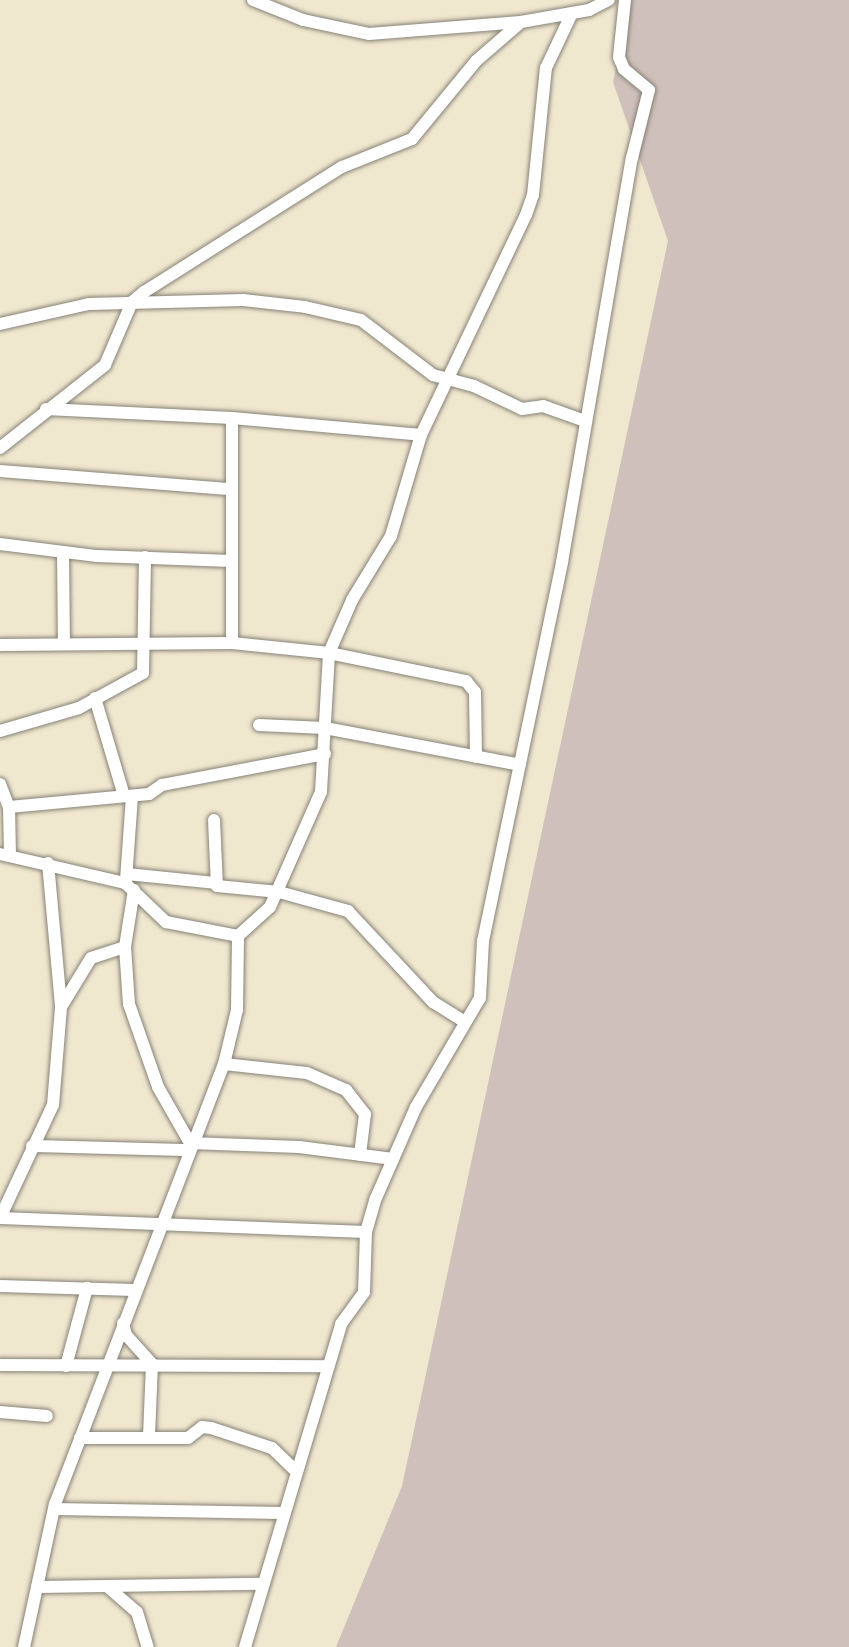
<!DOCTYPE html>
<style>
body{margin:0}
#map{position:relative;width:849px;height:1647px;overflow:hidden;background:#f0e7cf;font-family:Mali,sans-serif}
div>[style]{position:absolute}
.industrial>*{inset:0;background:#cfc0bb}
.roads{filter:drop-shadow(0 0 2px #868276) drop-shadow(0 0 2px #868276)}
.minor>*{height:12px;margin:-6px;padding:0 6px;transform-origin:6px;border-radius:6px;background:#fff}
span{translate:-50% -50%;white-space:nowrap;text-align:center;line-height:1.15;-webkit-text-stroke:8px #f6f6f2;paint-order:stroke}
</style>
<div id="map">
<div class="industrial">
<div style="clip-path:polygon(631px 0,849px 0,849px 1647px,336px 1647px,402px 1486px,668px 241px,613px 82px)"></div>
</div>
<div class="roads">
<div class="minor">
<div style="left:253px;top:0;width:54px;rotate:21.8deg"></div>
<div style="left:303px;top:20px;width:67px;rotate:12deg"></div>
<div style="left:369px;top:34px;width:152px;rotate:-4.5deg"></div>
<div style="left:521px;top:22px;width:69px;rotate:-10deg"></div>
<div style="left:589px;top:10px;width:22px;rotate:-27deg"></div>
<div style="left:0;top:324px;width:91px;rotate:-12.7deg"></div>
<div style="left:89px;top:304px;width:154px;rotate:-1.5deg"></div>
<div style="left:243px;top:300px;width:62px;rotate:6.4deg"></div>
<div style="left:305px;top:307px;width:57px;rotate:13.1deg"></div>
<div style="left:361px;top:320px;width:91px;rotate:37.4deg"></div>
<div style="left:433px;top:375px;width:42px;rotate:15deg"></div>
<div style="left:474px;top:386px;width:53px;rotate:25.6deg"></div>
<div style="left:522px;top:409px;width:21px;rotate:-8deg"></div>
<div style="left:543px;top:406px;width:45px;rotate:19.7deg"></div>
<div style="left:46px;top:409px;width:186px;rotate:2.8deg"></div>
<div style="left:232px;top:418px;width:190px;rotate:5.1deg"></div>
<div style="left:232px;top:418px;width:225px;rotate:90deg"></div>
<div style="left:0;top:448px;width:134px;rotate:-38.3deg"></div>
<div style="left:105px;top:365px;width:69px;rotate:-66.8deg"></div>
<div style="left:132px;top:302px;width:16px;rotate:-40deg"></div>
<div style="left:144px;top:292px;width:234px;rotate:-32.3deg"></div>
<div style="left:342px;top:167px;width:75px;rotate:-21.8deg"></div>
<div style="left:412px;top:139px;width:101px;rotate:-50.6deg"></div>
<div style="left:476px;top:61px;width:60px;rotate:-40.9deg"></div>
<div style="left:0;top:471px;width:232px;rotate:4.5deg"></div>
<div style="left:0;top:544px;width:98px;rotate:7.1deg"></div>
<div style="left:97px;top:556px;width:134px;rotate:2.1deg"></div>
<div style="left:63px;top:552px;width:91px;rotate:89.4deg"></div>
<div style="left:0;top:645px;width:232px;rotate:-0.5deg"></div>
<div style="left:232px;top:643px;width:98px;rotate:5.9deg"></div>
<div style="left:329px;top:653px;width:140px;rotate:11.6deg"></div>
<div style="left:466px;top:681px;width:14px;rotate:51deg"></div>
<div style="left:475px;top:692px;width:65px;rotate:89.1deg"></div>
<div style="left:95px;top:698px;width:102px;rotate:73.5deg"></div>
<div style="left:259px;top:725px;width:66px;rotate:2.6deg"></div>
<div style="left:325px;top:728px;width:198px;rotate:10.7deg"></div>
<div style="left:0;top:731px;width:82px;rotate:-16.2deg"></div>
<div style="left:79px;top:708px;width:73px;rotate:-28.7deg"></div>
<div style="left:143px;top:673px;width:116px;rotate:-89deg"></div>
<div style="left:0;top:784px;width:25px;rotate:69deg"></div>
<div style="left:9px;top:807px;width:49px;rotate:88.8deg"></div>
<div style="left:9px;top:807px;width:141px;rotate:-5.3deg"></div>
<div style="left:149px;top:794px;width:16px;rotate:-35deg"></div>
<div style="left:162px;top:785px;width:166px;rotate:-10.8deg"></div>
<div style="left:214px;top:820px;width:66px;rotate:87.4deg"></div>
<div style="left:217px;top:886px;width:62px;rotate:5.5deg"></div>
<div style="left:279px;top:892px;width:72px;rotate:15.4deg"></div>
<div style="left:348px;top:911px;width:125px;rotate:47deg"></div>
<div style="left:433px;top:1002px;width:38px;rotate:32deg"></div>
<div style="left:0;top:854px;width:128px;rotate:13.1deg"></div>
<div style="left:125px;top:883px;width:57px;rotate:43.6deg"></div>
<div style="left:166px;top:922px;width:73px;rotate:11deg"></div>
<div style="left:48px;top:863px;width:145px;rotate:84.8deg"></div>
<div style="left:127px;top:874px;width:88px;rotate:5.8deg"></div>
<div style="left:126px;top:880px;width:84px;rotate:-85.9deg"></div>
<div style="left:134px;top:890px;width:58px;rotate:99deg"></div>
<div style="left:125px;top:947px;width:57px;rotate:86deg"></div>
<div style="left:129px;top:1004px;width:88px;rotate:70.7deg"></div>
<div style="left:158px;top:1087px;width:64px;rotate:60.3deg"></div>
<div style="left:190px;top:1143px;width:109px;rotate:2.1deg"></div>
<div style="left:299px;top:1147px;width:95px;rotate:7.3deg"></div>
<div style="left:224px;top:1064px;width:83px;rotate:6.2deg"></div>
<div style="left:307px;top:1073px;width:43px;rotate:23.6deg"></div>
<div style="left:346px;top:1090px;width:31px;rotate:52deg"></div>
<div style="left:365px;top:1114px;width:41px;rotate:97deg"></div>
<div style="left:32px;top:1146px;width:155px;rotate:1.5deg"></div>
<div style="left:0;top:1218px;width:366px;rotate:2.2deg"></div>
<div style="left:0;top:1218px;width:125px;rotate:-64.9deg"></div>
<div style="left:53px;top:1105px;width:98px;rotate:-85.3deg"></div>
<div style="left:61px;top:1007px;width:57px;rotate:-58.5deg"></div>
<div style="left:91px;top:958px;width:36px;rotate:-18deg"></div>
<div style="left:0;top:1286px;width:134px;rotate:1.7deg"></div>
<div style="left:123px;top:1323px;width:12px;rotate:76deg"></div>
<div style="left:126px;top:1335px;width:39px;rotate:48deg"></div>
<div style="left:152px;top:1364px;width:73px;rotate:92.4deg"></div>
<div style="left:0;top:1365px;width:327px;rotate:0.2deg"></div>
<div style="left:66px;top:1366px;width:81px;rotate:-74.9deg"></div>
<div style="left:0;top:1412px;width:47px;rotate:4.9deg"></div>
<div style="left:80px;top:1438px;width:108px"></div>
<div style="left:188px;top:1438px;width:18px;rotate:-38deg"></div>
<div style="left:202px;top:1427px;width:9px;rotate:6deg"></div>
<div style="left:211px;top:1428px;width:64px;rotate:18.2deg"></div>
<div style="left:272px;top:1448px;width:30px;rotate:44deg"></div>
<div style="left:54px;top:1509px;width:229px;rotate:1deg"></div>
<div style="left:37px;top:1587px;width:225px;rotate:-0.8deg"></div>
<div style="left:108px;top:1587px;width:38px;rotate:41deg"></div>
<div style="left:137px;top:1612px;width:37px;rotate:73deg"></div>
<div style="left:24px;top:1647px;width:146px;rotate:-77.8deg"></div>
<div style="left:55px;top:1504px;width:471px;rotate:-69deg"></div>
<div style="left:224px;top:1064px;width:56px;rotate:-76.5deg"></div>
<div style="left:237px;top:1010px;width:74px;rotate:-89.2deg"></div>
<div style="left:238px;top:936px;width:43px;rotate:-42.2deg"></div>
<div style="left:270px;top:907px;width:126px;rotate:-66.1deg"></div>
<div style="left:321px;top:792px;width:139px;rotate:-86.7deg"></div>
<div style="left:329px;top:653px;width:58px;rotate:-66.5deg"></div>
<div style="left:352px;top:600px;width:75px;rotate:-58.6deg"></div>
<div style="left:391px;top:536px;width:105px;rotate:-73.5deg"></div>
<div style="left:421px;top:435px;width:244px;rotate:-64.5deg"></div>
<div style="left:526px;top:215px;width:21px;rotate:-71deg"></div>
<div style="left:533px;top:195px;width:128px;rotate:-84.2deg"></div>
<div style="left:546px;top:68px;width:61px;rotate:-64.7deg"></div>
<div style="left:245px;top:1647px;width:337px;rotate:-73.4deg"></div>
<div style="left:341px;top:1324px;width:39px;rotate:-54deg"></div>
<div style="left:364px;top:1292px;width:60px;rotate:-88.1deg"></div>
<div style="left:366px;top:1232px;width:35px;rotate:-74deg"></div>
<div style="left:376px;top:1198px;width:99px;rotate:-66.3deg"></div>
<div style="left:416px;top:1107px;width:126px;rotate:-59.6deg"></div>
<div style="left:480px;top:998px;width:57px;rotate:-87deg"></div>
<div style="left:483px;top:941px;width:387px;rotate:-78.2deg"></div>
<div style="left:562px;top:562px;width:410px;rotate:-80.2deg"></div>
<div style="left:632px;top:158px;width:70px;rotate:-76deg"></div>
<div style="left:649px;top:90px;width:33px;rotate:-140deg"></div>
<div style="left:624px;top:69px;width:13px;rotate:-113deg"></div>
<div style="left:619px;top:57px;width:57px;rotate:-84deg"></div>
</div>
</div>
</div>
